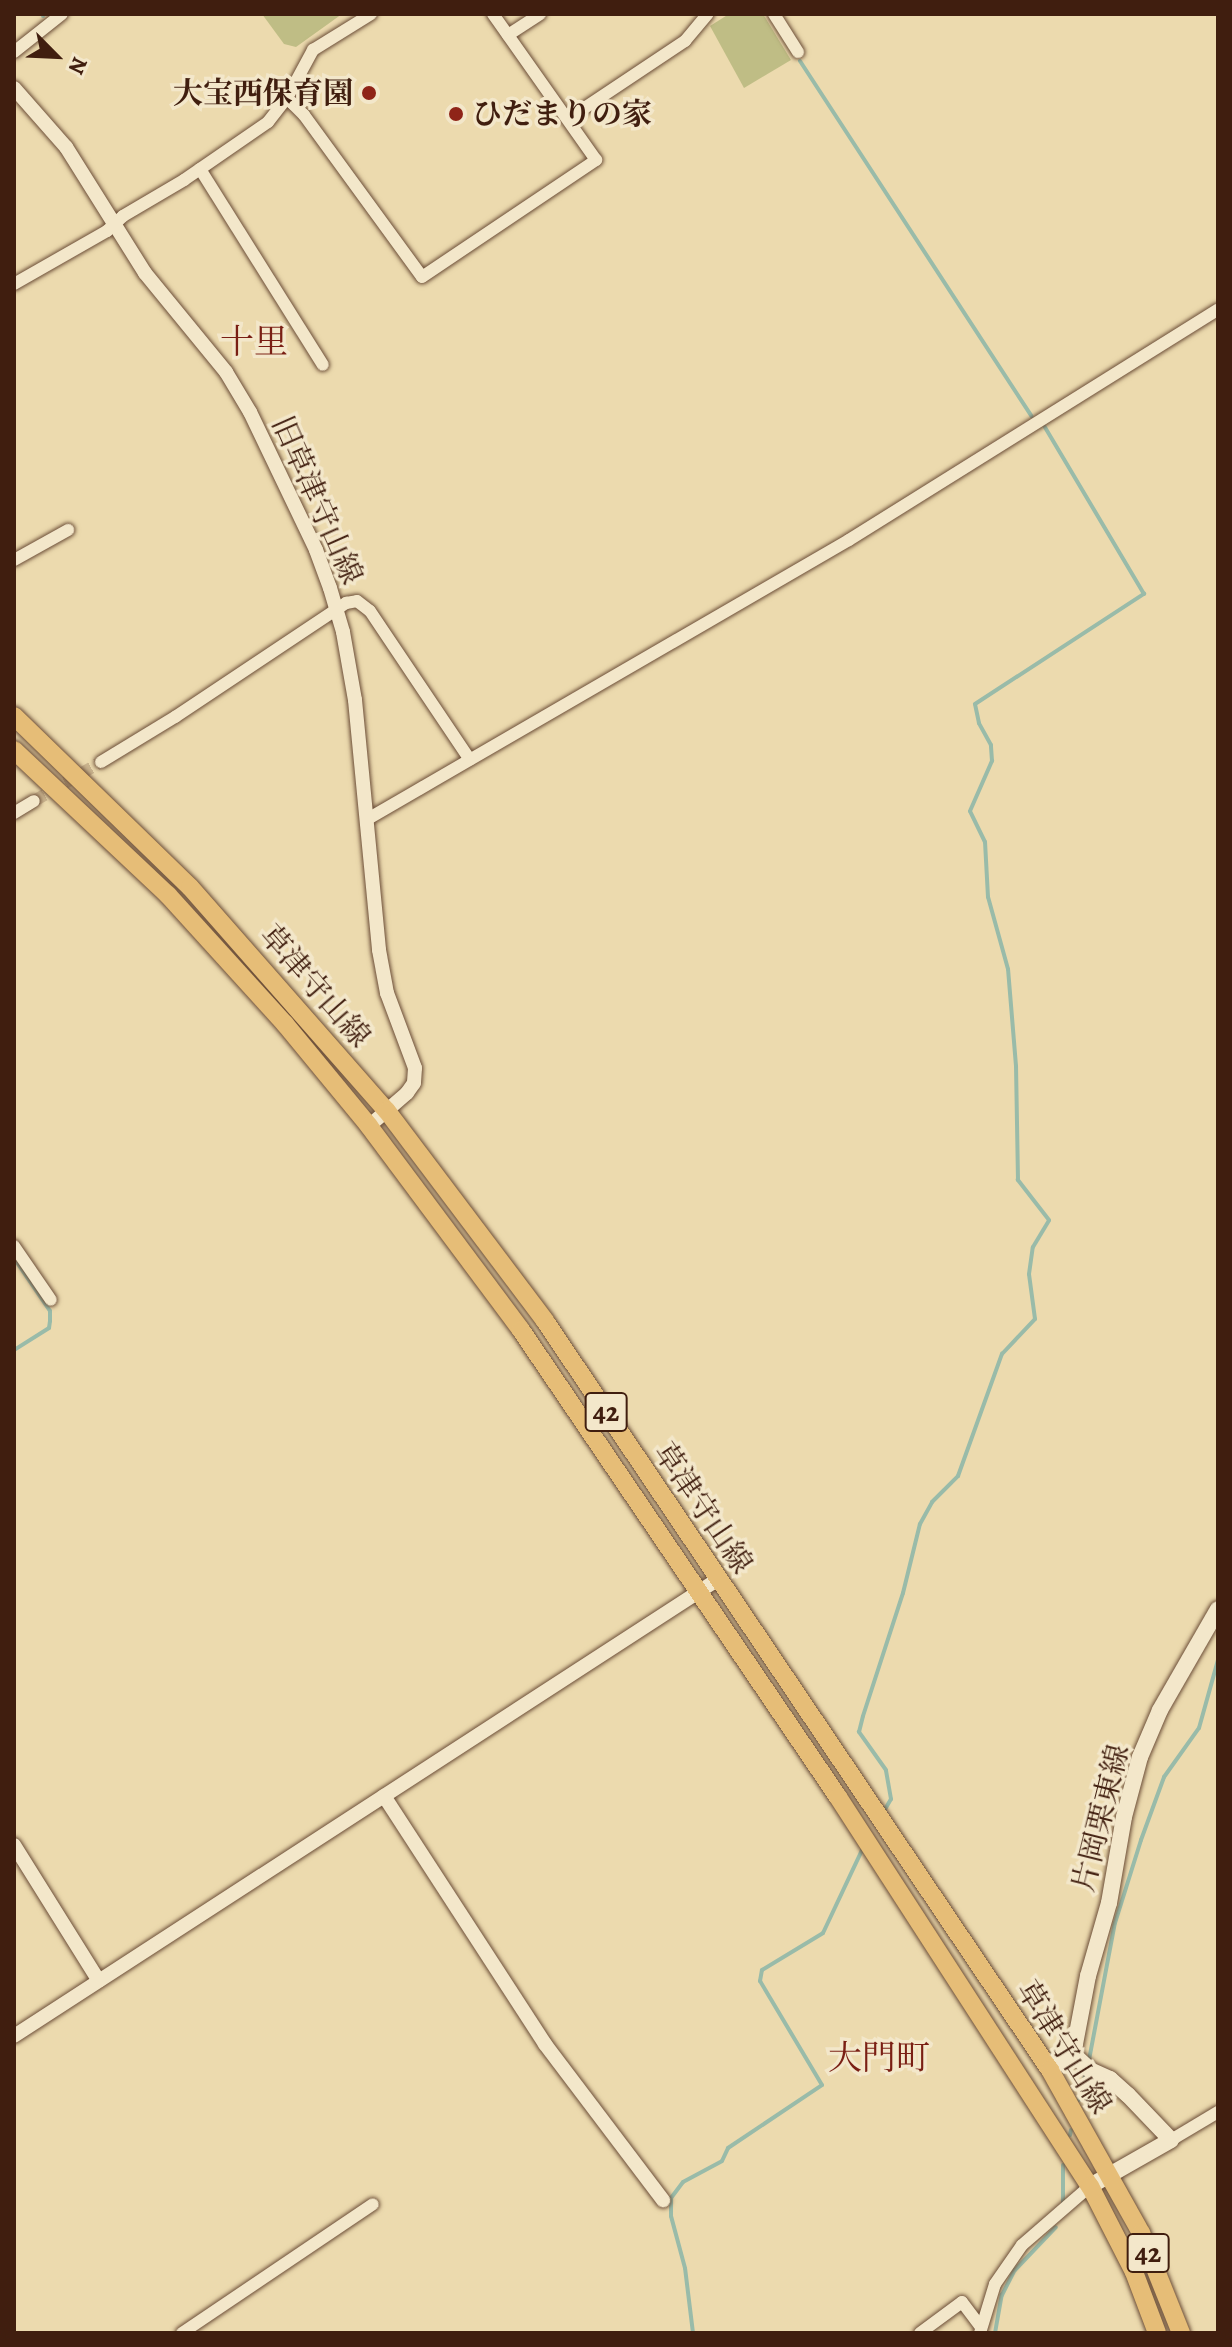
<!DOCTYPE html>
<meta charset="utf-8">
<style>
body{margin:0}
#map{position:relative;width:1232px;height:2347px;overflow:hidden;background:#ecdaae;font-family:Alegreya,"Noto Serif JP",serif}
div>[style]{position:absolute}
.green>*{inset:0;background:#bfbd85}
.stream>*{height:4px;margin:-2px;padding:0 2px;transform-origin:2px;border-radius:2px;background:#99bba9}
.minor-tunnel>*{height:12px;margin-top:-6px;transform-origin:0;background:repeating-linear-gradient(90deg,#cab48e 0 12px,transparent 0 18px)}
.roads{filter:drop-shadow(0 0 2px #6b4d37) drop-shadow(0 0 2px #6b4d37)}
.minor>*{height:12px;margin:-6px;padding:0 6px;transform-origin:6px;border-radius:6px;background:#f3e7ca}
.tertiary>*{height:14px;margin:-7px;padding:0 7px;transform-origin:7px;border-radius:7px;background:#f3e7ca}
.secondary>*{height:16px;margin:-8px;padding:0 8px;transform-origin:8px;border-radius:8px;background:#f3e7ca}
.primary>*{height:18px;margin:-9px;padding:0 9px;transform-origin:9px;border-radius:9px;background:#e6bd77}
.dots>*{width:22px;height:22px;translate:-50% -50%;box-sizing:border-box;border:4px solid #f3e7ca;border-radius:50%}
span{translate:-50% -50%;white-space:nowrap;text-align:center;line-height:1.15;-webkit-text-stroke:7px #f3e7ca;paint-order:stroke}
.shield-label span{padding:2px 6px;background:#f3e7ca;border:2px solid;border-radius:6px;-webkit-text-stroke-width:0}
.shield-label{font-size:28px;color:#401e0f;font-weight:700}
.poi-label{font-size:30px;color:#401e0f;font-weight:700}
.right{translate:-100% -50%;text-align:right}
.left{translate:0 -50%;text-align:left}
.street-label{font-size:30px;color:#401e0f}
.quarter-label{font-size:34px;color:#7a1f14}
.frame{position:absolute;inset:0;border:16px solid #401e0f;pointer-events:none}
.north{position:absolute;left:16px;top:16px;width:80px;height:80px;-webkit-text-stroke:6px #f3e7ca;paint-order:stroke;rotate:114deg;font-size:22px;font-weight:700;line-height:32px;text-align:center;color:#401e0f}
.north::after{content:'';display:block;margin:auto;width:28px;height:36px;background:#401e0f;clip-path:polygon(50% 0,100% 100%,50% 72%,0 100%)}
</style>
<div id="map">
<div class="green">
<div style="clip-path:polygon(262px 14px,342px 14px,296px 47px,284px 44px)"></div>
<div style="clip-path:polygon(729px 14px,763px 14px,791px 60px,744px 88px,710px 26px)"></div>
</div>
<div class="stream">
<div style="left:43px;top:16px;width:2px;rotate:-90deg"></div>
<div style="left:800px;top:61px;width:424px;rotate:56.9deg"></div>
<div style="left:14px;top:1258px;width:64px;rotate:55.8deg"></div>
<div style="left:50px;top:1311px;width:10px;rotate:90deg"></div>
<div style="left:50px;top:1321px;width:7px;rotate:98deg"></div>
<div style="left:49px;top:1328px;width:41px;rotate:147.8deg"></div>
<div style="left:884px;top:1811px;width:14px;rotate:-60deg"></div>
<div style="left:891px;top:1799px;width:29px;rotate:-100deg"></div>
<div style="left:886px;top:1770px;width:47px;rotate:-125.4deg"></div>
<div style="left:859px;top:1732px;width:16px;rotate:-76deg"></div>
<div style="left:863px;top:1716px;width:129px;rotate:-72deg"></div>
<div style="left:903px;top:1593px;width:71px;rotate:-76.2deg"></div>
<div style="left:920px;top:1524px;width:25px;rotate:-61deg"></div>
<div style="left:932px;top:1502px;width:37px;rotate:-45deg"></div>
<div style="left:958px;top:1476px;width:130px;rotate:-70.2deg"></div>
<div style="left:1002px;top:1354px;width:48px;rotate:-46.7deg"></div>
<div style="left:1035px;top:1319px;width:45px;rotate:-97.6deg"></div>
<div style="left:1029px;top:1274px;width:27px;rotate:-82deg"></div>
<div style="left:1033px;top:1247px;width:31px;rotate:-59deg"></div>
<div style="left:1049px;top:1220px;width:51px;rotate:-127.8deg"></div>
<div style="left:1018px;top:1180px;width:114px;rotate:-91deg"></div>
<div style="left:1016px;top:1066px;width:97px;rotate:-94.7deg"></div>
<div style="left:1008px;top:969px;width:75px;rotate:-105.5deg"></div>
<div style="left:988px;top:897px;width:55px;rotate:-93.1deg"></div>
<div style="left:985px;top:842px;width:34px;rotate:-116deg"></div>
<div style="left:970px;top:811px;width:55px;rotate:-66.3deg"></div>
<div style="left:992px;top:761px;width:16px;rotate:-94deg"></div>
<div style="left:991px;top:745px;width:25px;rotate:-119deg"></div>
<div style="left:979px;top:723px;width:19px;rotate:-102deg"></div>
<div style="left:975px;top:704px;width:202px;rotate:-33.1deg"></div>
<div style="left:1144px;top:594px;width:194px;rotate:-120.7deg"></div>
<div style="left:1089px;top:2060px;width:139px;rotate:-79.3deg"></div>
<div style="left:1115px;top:1923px;width:87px;rotate:-72.6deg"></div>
<div style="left:1141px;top:1840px;width:67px;rotate:-69.9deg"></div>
<div style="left:1164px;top:1777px;width:60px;rotate:-54.5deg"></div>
<div style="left:1199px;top:1728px;width:71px;rotate:-74.4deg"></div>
<div style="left:1079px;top:2100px;width:25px;rotate:-76deg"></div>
<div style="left:1070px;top:2135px;width:5px;rotate:-79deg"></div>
<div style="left:1063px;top:2165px;width:39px;rotate:90deg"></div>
<div style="left:693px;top:2333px;width:65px;rotate:-97deg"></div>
<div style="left:685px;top:2268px;width:54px;rotate:-105.1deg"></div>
<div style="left:671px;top:2216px;width:18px;rotate:-90deg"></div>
<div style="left:671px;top:2198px;width:20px;rotate:-53deg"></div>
<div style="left:683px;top:2182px;width:44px;rotate:-28.3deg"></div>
<div style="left:722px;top:2161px;width:14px;rotate:-65deg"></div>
<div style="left:728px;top:2148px;width:113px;rotate:-33.8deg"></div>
<div style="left:822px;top:2085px;width:121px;rotate:-120.8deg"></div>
<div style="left:760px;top:1981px;width:11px;rotate:-80deg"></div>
<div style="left:762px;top:1970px;width:71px;rotate:-31.2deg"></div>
<div style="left:823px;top:1933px;width:96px;rotate:-64.8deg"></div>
<div style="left:995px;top:2333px;width:39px;rotate:-80deg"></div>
<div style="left:1002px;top:2295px;width:28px;rotate:-63deg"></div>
<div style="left:1015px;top:2270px;width:59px;rotate:-46.4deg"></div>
</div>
<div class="minor-tunnel">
<div style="left:34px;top:801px;width:78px;rotate:-30.2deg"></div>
</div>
<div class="roads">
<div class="minor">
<div style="left:774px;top:14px;width:45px;rotate:57.7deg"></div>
<div style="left:508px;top:35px;width:38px;rotate:-33deg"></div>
<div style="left:14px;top:52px;width:61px;rotate:-38.4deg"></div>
<div style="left:287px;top:98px;width:24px;rotate:45deg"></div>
<div style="left:304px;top:115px;width:200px;rotate:53.9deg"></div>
<div style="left:422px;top:277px;width:210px;rotate:-33.9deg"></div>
<div style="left:596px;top:160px;width:179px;rotate:-125.2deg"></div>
<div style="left:568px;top:119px;width:141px;rotate:-33.7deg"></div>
<div style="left:685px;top:41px;width:35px;rotate:-50deg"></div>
<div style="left:200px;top:169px;width:231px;rotate:57.9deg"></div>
<div style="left:14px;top:284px;width:107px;rotate:-29.7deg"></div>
<div style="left:107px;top:231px;width:22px;rotate:-43deg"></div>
<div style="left:123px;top:216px;width:71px;rotate:-30.5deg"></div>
<div style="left:184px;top:180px;width:102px;rotate:-34.6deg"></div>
<div style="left:268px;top:122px;width:31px;rotate:-52deg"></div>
<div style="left:287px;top:98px;width:55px;rotate:-61.6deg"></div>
<div style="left:313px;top:50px;width:68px;rotate:-31.8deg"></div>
<div style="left:14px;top:560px;width:62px;rotate:-29.1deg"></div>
<div style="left:101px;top:762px;width:87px;rotate:-31.3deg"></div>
<div style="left:175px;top:717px;width:206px;rotate:-33.7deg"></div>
<div style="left:346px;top:603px;width:11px;rotate:-10deg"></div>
<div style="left:357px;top:601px;width:16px;rotate:38deg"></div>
<div style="left:370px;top:611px;width:179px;rotate:56.1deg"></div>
<div style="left:14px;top:813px;width:23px;rotate:-31deg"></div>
<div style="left:366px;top:820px;width:558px;rotate:-30.1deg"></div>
<div style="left:849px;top:540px;width:435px;rotate:-32deg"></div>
<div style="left:14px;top:1246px;width:65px;rotate:55.6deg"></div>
<div style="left:1171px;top:2140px;width:55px;rotate:-30.8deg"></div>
<div style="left:182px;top:2333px;width:230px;rotate:-34deg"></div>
<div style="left:920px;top:2333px;width:52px;rotate:-36.4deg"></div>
<div style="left:962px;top:2302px;width:31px;rotate:53deg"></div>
<div style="left:980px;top:2333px;width:51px;rotate:-73deg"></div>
<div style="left:995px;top:2284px;width:47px;rotate:-55.3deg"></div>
<div style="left:1022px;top:2245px;width:90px;rotate:-40.9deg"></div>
</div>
<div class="tertiary">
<div style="left:14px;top:88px;width:79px;rotate:48.6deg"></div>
<div style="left:66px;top:147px;width:149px;rotate:57.9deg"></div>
<div style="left:145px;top:273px;width:128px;rotate:50.7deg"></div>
<div style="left:226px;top:372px;width:47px;rotate:59deg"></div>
<div style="left:250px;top:412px;width:153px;rotate:64.4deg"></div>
<div style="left:316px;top:550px;width:40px;rotate:69.8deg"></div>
<div style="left:330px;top:588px;width:46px;rotate:73.5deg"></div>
<div style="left:343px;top:632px;width:69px;rotate:80deg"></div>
<div style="left:355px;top:700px;width:251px;rotate:84.5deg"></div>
<div style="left:379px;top:950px;width:44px;rotate:79.5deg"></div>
<div style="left:387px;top:993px;width:80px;rotate:69.5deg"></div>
<div style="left:415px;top:1068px;width:15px;rotate:94deg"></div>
<div style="left:414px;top:1083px;width:12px;rotate:125deg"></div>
<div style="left:407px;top:1093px;width:50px;rotate:139deg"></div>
<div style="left:384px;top:1796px;width:296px;rotate:57deg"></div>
<div style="left:545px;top:2044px;width:196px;rotate:52.9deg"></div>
<div style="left:14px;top:1845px;width:160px;rotate:58deg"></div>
<div style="left:14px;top:2036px;width:838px;rotate:-32.97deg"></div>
</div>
<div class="secondary">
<div style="left:1071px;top:2052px;width:26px;rotate:43deg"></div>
<div style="left:1090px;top:2070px;width:22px;rotate:24deg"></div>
<div style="left:1110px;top:2079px;width:24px;rotate:42deg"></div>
<div style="left:1128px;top:2095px;width:62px;rotate:46.3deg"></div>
<div style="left:1171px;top:2140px;width:93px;rotate:150.4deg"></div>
<div style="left:1050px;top:2070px;width:28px;rotate:-41deg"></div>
<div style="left:1071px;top:2052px;width:9px;rotate:-63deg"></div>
<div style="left:1075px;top:2044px;width:69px;rotate:-79.2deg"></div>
<div style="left:1088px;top:1976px;width:76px;rotate:-74deg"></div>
<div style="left:1109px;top:1903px;width:87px;rotate:-80.1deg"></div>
<div style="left:1124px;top:1817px;width:62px;rotate:-75.1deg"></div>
<div style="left:1140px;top:1757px;width:51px;rotate:-66.9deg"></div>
<div style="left:1160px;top:1710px;width:116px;rotate:-60.1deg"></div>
</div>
<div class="primary">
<div style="left:14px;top:716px;width:245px;rotate:44.2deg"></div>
<div style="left:190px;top:887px;width:298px;rotate:48.7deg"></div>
<div style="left:387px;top:1111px;width:263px;rotate:53deg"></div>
<div style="left:545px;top:1321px;width:903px;rotate:56.01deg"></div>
<div style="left:1050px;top:2070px;width:187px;rotate:60.8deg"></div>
<div style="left:1141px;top:2233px;width:108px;rotate:68.2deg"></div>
<div style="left:14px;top:750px;width:212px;rotate:43.3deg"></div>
<div style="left:168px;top:895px;width:174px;rotate:47.8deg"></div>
<div style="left:285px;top:1024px;width:132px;rotate:50.5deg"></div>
<div style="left:369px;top:1126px;width:254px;rotate:53.3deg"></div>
<div style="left:521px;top:1330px;width:564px;rotate:55.83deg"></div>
<div style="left:838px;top:1797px;width:463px;rotate:57.1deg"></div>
<div style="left:1090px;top:2186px;width:97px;rotate:62.9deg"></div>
<div style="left:1134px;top:2272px;width:65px;rotate:69.3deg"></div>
</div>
</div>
<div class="dots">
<div style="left:369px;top:93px;background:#8f2418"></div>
<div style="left:456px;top:114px;background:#8f2418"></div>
</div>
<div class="shield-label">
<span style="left:606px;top:1412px">42</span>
<span style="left:1148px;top:2253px">42</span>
</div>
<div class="poi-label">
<span class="right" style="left:353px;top:93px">大宝西保育園</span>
<span class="left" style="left:472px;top:114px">ひだまりの家</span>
</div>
<div class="street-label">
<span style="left:317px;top:500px;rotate:66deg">旧草津守山線</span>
<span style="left:315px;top:986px;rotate:49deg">草津守山線</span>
<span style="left:703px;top:1508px;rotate:56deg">草津守山線</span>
<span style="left:1101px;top:1818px;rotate:-76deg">片岡栗東線</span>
<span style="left:1064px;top:2047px;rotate:58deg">草津守山線</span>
</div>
<div class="quarter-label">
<span style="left:254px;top:342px">十里</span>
<span style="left:879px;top:2058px">大門町</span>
</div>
<div class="frame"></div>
<div class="north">N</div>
</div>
